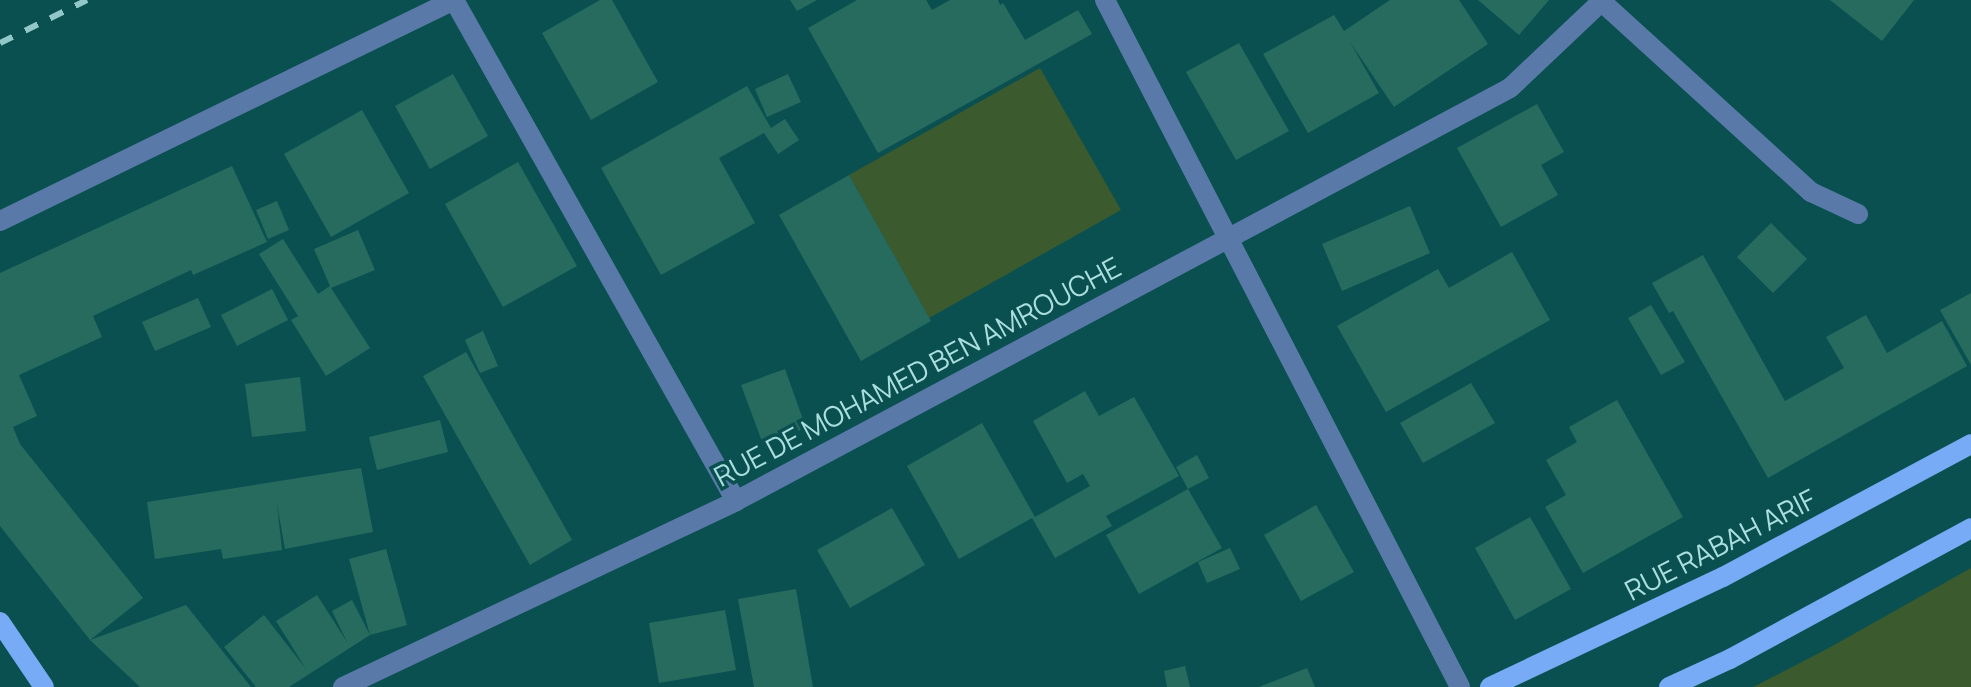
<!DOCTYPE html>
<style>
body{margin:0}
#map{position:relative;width:1971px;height:687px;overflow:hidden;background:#0a5051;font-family:Manrope,sans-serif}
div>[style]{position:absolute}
.green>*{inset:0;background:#3b5b2e}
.building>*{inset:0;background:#276b5e}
.minor>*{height:20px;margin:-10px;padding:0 10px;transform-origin:10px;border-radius:10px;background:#597aa8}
.major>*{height:20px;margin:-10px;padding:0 10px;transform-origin:10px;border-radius:10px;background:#77abf6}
.rail>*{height:6px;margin-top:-3px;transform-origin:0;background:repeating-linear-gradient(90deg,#91c7c8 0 14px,transparent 0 28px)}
span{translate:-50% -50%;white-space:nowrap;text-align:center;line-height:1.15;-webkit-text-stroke:7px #0a5051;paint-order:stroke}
.street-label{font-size:28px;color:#abdedf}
</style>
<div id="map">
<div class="green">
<div style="clip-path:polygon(1040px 68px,1121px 210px,929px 318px,849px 175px)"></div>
<div style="clip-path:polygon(1971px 568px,1971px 687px,1753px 687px,1827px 649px)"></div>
</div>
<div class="building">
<div style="clip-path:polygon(600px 0,612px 0,658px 82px,591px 120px,542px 33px)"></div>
<div style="clip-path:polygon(790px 0,817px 0,797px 11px)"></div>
<div style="clip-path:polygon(857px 0,926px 0,932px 10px,950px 0,998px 0,1000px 5px,1003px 3px,1025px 40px,1078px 10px,1092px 34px,878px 153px,808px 28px)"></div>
<div style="clip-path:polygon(1390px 0,1459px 0,1488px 44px,1394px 107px,1350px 42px,1379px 93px,1308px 133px,1263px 54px,1334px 15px,1344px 31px)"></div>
<div style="clip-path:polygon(1478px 0,1549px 0,1519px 35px)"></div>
<div style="clip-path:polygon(1830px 0,1914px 0,1882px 41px)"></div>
<div style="clip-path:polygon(1239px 43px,1289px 131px,1236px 160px,1186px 72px)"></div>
<div style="clip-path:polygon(453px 74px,488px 136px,430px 169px,395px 106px)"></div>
<div style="clip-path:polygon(788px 74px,801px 102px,767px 117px,755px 89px)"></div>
<div style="clip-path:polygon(747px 86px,771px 128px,785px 119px,799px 140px,778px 154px,764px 133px,719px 158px,755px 223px,661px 275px,601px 168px)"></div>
<div style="clip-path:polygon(1537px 104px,1564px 152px,1541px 165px,1558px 195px,1501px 227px,1457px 148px)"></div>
<div style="clip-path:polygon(362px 110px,409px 193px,331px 237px,284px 154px)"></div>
<div style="clip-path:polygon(518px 162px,577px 266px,503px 307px,445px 204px)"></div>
<div style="clip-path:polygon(232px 166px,267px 242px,193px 275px,191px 270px,93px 316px,102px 337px,19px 375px,37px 416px,13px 427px,20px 444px,143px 598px,90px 640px,186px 605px,251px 687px,140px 687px,90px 640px,0 526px,0 273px)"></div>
<div style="clip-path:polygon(849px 175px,931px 321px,861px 361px,779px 215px)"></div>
<div style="clip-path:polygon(277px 201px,289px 230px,268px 239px,256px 210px)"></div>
<div style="clip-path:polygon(1410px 206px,1430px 253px,1342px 291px,1322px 244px)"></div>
<div style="clip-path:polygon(1771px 223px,1807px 259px,1773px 293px,1737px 257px)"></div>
<div style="clip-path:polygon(358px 230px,375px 270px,331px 288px,370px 348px,326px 376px,291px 320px,298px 316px,259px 254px,283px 239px,318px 294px,330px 286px,314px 249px)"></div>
<div style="clip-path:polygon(1512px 252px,1550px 320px,1386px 412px,1337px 326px,1438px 269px,1449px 288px)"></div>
<div style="clip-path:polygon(1703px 255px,1785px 401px,1844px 368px,1826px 337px,1866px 315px,1887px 353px,1942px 321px,1967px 366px,1768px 478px,1673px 311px,1669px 313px,1652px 283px)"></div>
<div style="clip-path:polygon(272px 289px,288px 320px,237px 346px,221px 315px)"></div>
<div style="clip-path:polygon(1971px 293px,1971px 365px,1940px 310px)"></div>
<div style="clip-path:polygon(198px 298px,211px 327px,155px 351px,142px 322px)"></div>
<div style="clip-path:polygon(1651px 305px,1685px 362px,1661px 375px,1628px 318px)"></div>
<div style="clip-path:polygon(483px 331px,498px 366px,480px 373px,465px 340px)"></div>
<div style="clip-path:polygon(466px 352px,572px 540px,530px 565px,423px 376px)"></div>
<div style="clip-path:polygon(785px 369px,806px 428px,763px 444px,741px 385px)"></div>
<div style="clip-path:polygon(300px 377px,306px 431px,252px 437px,245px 384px)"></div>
<div style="clip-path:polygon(1471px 383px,1495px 423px,1423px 463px,1400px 423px)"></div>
<div style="clip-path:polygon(1085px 391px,1099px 416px,1134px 397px,1179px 476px,1106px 516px,1112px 526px,1055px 558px,1032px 518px,959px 559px,907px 466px,982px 423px,1035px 517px,1090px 486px,1083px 474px,1067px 483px,1033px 421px)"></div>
<div style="clip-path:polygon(1617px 400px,1683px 517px,1583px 573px,1545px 507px,1566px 495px,1546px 460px,1577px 442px,1569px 427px)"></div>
<div style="clip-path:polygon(440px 420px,448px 452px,377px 470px,369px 437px)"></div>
<div style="clip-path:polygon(1197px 455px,1209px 478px,1188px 489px,1176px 467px)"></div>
<div style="clip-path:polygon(361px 468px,373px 532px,285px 549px,277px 504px,282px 550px,223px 559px,221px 549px,155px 559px,147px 502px)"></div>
<div style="clip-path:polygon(1188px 489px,1222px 548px,1139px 594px,1106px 535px)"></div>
<div style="clip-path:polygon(1316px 505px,1354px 572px,1301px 601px,1264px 535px)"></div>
<div style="clip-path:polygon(892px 508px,925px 565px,850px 608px,817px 550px)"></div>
<div style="clip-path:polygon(1530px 517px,1571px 589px,1515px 620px,1475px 548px)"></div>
<div style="clip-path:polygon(1230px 548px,1240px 569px,1207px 583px,1198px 562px)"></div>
<div style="clip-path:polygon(386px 549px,407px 625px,370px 635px,349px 559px)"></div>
<div style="clip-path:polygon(796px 589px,813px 687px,754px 687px,738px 599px)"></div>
<div style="clip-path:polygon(317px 595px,347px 642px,332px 611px,352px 600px,370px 635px,289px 687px,256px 687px,224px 647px,264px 615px,306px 669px,276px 621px)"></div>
<div style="clip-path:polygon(725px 610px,736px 670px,659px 683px,649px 623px)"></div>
<div style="clip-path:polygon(1185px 666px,1190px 687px,1167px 687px,1164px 671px)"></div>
<div style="clip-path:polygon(1307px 668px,1315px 687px,1259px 687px)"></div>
</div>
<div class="minor">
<div style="left:1105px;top:0;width:773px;rotate:62.67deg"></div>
<div style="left:1601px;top:1px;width:284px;rotate:42.3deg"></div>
<div style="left:1811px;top:192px;width:52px;rotate:25.1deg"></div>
<div style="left:0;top:221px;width:505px;rotate:-25.96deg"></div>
<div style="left:454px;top:0;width:575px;rotate:60.63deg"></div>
<div style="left:343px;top:687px;width:435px;rotate:-25.3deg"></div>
<div style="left:736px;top:501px;width:877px;rotate:-28.08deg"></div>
<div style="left:1510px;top:88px;width:128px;rotate:-43.4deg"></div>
</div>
<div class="major">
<div style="left:0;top:622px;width:78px;rotate:55.9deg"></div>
<div style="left:1490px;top:687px;width:258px;rotate:-25.3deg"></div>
<div style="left:1723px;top:577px;width:281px;rotate:-28.2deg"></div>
<div style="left:1669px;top:687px;width:67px;rotate:-24.7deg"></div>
<div style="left:1730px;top:659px;width:274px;rotate:-28.5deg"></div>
</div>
<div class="rail">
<div style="left:0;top:43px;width:97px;rotate:-26.3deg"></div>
</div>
<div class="street-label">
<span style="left:917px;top:371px;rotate:-28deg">RUE DE MOHAMED BEN AMROUCHE</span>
<span style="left:1720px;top:544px;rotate:-27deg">RUE RABAH ARIF</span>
</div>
</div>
